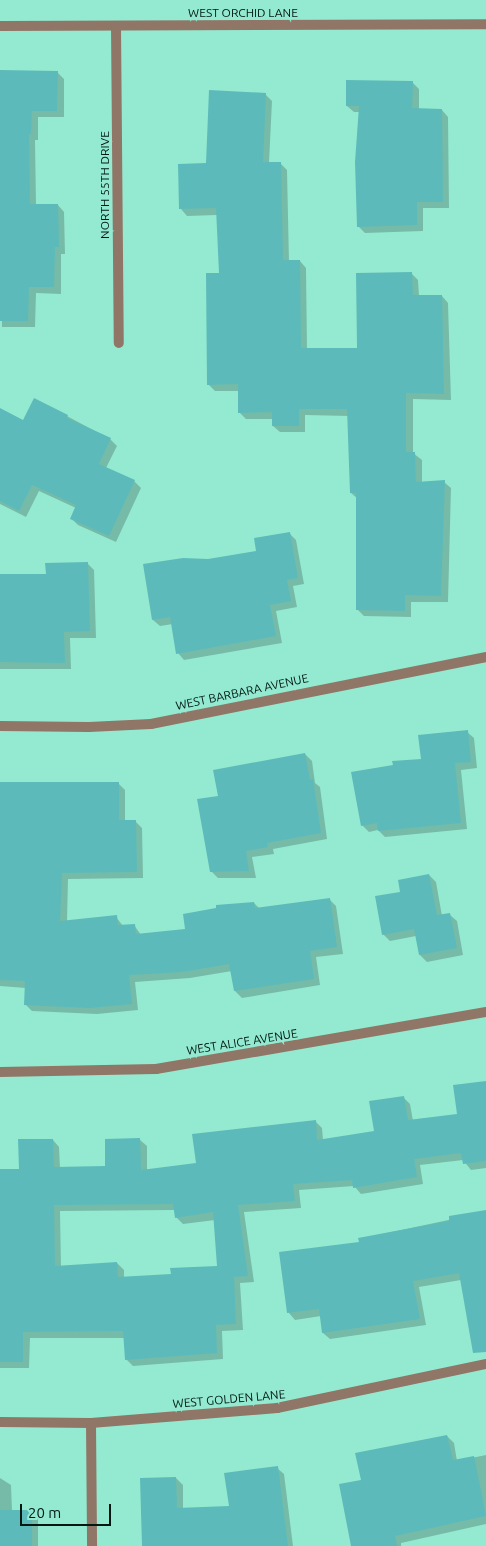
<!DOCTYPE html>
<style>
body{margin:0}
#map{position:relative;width:486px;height:1546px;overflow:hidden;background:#94ead1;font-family:Ubuntu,sans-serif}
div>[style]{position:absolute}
.shadow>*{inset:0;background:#0003}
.building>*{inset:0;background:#5cbbba}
.street>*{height:10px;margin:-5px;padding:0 5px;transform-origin:5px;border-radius:5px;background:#907666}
span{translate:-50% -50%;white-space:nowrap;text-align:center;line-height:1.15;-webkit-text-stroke:4px #94ead1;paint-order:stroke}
.street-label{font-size:12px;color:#001811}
.scale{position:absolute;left:20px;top:1504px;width:91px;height:22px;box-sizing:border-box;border:2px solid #001811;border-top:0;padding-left:6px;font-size:15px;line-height:18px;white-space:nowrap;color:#001811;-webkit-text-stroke:4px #94ead1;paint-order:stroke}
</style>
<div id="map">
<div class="shadow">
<div style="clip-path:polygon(0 72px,57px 72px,64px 79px,64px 117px,38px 117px,38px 140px,35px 140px,36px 205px,58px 205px,64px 212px,65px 254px,61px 254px,61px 294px,36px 293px,35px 327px,2px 327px,2px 334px)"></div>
<div style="clip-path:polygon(412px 82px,419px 89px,419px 110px,442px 110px,448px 117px,449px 208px,423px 208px,423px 231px,365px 233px,358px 226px,360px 112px,354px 112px,347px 106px)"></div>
<div style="clip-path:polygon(266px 95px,272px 101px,269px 163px,280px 163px,287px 170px,289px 261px,300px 261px,306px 268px,307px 349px,359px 349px,411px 273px,418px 280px,419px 296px,442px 296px,448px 303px,451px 400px,413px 399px,413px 453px,422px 460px,422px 483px,444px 482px,451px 488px,448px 602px,411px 602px,411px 617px,364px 616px,357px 609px,358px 499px,351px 493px,349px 416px,305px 415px,305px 432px,280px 432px,273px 426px,273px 419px,246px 419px,239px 412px,239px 391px,215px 391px,208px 384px,220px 274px,217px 215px,187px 216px,181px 209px,207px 165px)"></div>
<div style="clip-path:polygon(35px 399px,110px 439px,117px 446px,106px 468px,134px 481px,141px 488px,116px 542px,78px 525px,71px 518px,76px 508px,39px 491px,26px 517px,0 504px,0 416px,23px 422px)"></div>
<div style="clip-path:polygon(289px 533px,296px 540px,304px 584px,293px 586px,297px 607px,276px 611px,282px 643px,184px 660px,178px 653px,173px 624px,160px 626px,153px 620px,208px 560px,258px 552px)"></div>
<div style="clip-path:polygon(87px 563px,94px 570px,96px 638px,70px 638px,71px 669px,0 669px,0 576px,47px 576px)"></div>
<div style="clip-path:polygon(467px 732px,474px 738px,477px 768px,461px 770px,467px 829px,385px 837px,378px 830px,369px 832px,362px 825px,422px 760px)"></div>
<div style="clip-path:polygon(305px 754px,312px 761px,315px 783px,320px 787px,327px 839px,273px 849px,274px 854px,252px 857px,256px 878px,218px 878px,211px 871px,220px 797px)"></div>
<div style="clip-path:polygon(0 783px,118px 783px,125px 790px,125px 821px,135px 821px,142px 828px,143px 878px,68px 879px,67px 922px,116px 917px,123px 926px,134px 925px,141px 935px,187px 930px,254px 903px,260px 909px,329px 899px,336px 906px,343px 954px,316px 957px,320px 985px,242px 998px,235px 991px,232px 971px,190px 978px,135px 982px,138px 1010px,97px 1014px,32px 1011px,25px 1004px,26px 988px,0 986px)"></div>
<div style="clip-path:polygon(429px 875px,436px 882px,442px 916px,450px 915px,457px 921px,463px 955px,427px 962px,420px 955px,416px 936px,390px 941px,383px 934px,402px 893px)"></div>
<div style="clip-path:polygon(evenodd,486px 1082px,486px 1168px,471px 1170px,463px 1160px,420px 1165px,423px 1184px,361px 1194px,354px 1186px,299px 1190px,301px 1208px,244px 1212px,254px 1282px,240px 1283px,243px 1330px,222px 1331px,223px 1359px,133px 1366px,126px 1359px,125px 1338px,30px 1338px,29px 1368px,0 1368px,0 1170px,20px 1170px,53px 1140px,59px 1147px,60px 1168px,106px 1167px,140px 1140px,147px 1146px,147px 1171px,198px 1164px,315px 1121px,322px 1128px,323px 1140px,376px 1132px,403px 1097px,410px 1104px,413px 1121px,458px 1115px,486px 1082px,175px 1210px,176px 1217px,183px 1224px,215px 1220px,218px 1267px,172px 1275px,124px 1278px,124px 1270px,117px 1263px,61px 1267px,60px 1211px,175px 1210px)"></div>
<div style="clip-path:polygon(486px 1212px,486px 1314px,461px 1280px,419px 1287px,426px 1325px,330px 1339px,323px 1333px,321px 1316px,295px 1320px,289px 1313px,281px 1253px,360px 1243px,359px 1239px)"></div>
<div style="clip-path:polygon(447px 1436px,454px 1443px,457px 1461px,486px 1455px,486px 1524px,401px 1543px,401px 1546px,352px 1546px,362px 1481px)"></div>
<div style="clip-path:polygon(277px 1468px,284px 1474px,293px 1546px,143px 1546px,176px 1478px,183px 1485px,183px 1509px,230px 1507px)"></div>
<div style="clip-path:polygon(0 1478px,11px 1485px,12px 1511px,31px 1511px,38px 1518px,38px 1546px,0 1546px)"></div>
</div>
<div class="building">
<div style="clip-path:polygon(0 70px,58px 71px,57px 111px,32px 111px,31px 134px,29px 134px,30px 204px,58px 204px,59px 247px,55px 247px,54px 287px,29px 287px,28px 321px,0 321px)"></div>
<div style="clip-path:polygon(346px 80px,413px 81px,412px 108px,442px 109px,443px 202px,417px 202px,417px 225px,357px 227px,355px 162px,359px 106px,346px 106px)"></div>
<div style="clip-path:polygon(209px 90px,266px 93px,263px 162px,281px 162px,283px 260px,300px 260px,301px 348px,357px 348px,356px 273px,412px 272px,413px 295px,442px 295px,444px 394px,406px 393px,406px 452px,415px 452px,416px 482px,445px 480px,441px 596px,405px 595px,405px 611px,356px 610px,356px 493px,350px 493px,347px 409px,299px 409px,299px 426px,272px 426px,272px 412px,238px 413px,238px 384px,207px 385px,206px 273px,219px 273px,216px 208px,179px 209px,178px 164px,206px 163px)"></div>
<div style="clip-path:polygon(34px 398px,68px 415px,67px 418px,111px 438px,99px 464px,135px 480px,109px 536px,70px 519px,76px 505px,32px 485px,19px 511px,0 501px,0 408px,23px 420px)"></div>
<div style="clip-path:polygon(290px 532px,298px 578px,287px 580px,291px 601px,270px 605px,276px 636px,176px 654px,170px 617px,152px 620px,143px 564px,183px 558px,208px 559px,256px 551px,254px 538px)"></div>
<div style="clip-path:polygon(88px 562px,90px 631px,64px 632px,65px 663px,0 662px,0 574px,46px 574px,45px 563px)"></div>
<div style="clip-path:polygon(468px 730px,471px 762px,455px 763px,461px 823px,378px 831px,377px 823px,361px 826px,351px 772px,393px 765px,392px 761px,421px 759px,418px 735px)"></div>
<div style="clip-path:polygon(305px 753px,310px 780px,313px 779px,321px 833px,267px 843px,268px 847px,246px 851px,249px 871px,210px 872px,197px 799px,218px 796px,213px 770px)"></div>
<div style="clip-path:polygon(0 782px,119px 782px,119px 820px,136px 820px,137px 872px,62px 873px,60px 921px,117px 915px,118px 925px,135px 924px,136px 934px,185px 929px,183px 914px,216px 908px,216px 905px,254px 902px,255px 908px,330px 898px,337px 947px,310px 951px,314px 979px,234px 991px,229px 964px,182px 972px,129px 975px,132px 1004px,90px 1008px,24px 1005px,25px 981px,0 980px)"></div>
<div style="clip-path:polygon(429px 874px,437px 915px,450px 913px,457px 948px,419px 955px,414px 929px,382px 935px,375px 896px,400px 892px,398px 880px)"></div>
<div style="clip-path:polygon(evenodd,486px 1081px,486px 1161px,463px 1164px,461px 1153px,414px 1159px,417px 1177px,353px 1188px,352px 1180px,293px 1184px,295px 1201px,238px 1205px,248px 1276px,234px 1277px,236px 1324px,216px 1325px,217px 1353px,125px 1360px,123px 1331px,23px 1332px,23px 1362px,0 1362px,0 1169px,19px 1169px,18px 1139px,53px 1139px,54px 1167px,105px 1166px,105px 1139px,140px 1138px,141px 1170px,196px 1163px,192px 1134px,316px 1120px,317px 1140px,374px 1131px,369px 1101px,404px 1096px,408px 1120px,457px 1114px,453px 1085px,486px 1081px,173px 1204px,175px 1218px,213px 1212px,217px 1266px,170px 1268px,171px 1274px,118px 1277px,117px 1262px,55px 1266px,54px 1205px,173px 1204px)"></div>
<div style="clip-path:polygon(486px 1210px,486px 1352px,473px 1353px,459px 1273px,413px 1281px,420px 1319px,322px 1333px,319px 1309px,287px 1313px,279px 1252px,359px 1242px,358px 1238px,449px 1221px,449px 1216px)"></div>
<div style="clip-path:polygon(447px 1435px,453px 1460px,474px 1456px,486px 1516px,395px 1536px,397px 1546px,351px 1546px,339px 1484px,361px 1480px,355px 1453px)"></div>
<div style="clip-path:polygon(278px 1466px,288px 1546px,142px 1546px,140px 1478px,176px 1477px,177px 1508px,229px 1506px,224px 1473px)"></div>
<div style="clip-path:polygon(0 1510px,32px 1510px,32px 1546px,0 1546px)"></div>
</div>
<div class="street">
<div style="left:0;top:26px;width:486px;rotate:-0.2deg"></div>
<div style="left:116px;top:26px;width:317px;rotate:89.5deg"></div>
<div style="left:0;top:726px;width:89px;rotate:0.6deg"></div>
<div style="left:89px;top:727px;width:62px;rotate:-2.8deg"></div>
<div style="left:151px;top:724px;width:342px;rotate:-11.3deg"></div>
<div style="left:0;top:1072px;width:156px;rotate:-1.1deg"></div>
<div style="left:156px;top:1069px;width:335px;rotate:-9.8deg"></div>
<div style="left:0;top:1422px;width:91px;rotate:0.6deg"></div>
<div style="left:91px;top:1423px;width:187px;rotate:-4.6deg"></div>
<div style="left:277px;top:1408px;width:214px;rotate:-11.9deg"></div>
<div style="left:91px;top:1423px;width:123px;rotate:89.5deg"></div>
</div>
<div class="street-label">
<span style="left:243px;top:13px">WEST ORCHID LANE</span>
<span style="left:105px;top:185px;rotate:-90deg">NORTH 55TH DRIVE</span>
<span style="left:242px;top:692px;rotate:-12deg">WEST BARBARA AVENUE</span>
<span style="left:242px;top:1042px;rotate:-9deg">WEST ALICE AVENUE</span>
<span style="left:229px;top:1399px;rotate:-5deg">WEST GOLDEN LANE</span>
</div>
<div class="scale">20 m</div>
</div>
